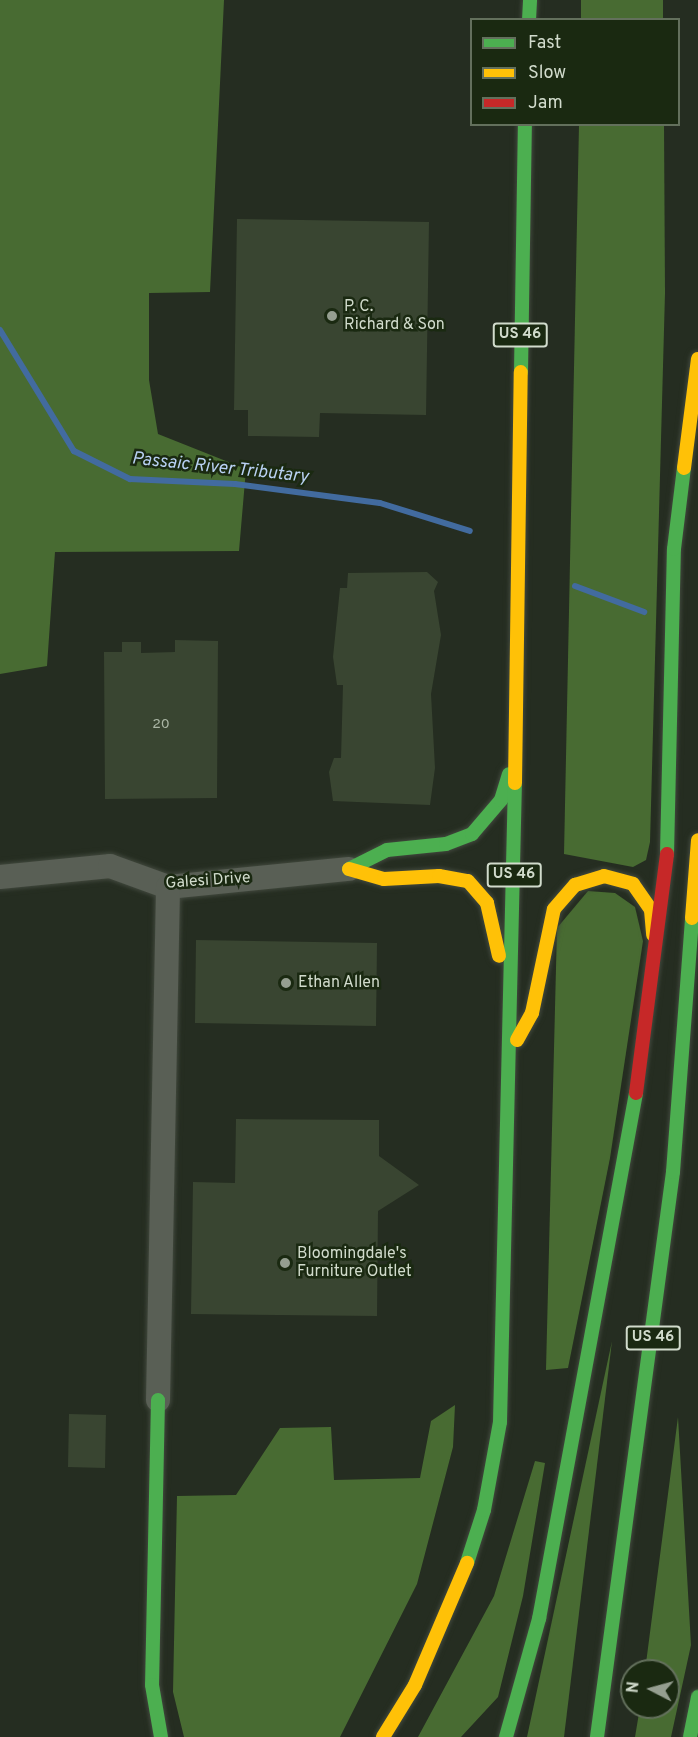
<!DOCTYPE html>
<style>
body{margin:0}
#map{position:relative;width:698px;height:1737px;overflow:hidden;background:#252d21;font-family:Overpass,sans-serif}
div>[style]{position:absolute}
.forest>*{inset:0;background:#486b32}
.stream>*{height:6px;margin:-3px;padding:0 3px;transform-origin:3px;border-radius:3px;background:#426b9f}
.building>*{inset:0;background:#394531}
.roads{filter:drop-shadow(0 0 2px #41483d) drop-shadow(0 0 2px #41483d)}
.street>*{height:24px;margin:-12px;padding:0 12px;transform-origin:12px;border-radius:12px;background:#595f55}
.fast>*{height:14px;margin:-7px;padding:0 7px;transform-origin:7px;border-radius:7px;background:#4caf50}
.slow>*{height:14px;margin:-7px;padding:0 7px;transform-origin:7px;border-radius:7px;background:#ffc107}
.jam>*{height:14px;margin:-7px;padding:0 7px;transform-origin:7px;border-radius:7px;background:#c62828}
.dots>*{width:16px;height:16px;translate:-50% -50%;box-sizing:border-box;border:3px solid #1a2911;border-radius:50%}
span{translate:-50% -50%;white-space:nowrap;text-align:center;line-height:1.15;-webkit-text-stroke:5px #1a2911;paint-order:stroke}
.number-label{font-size:14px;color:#abb6a5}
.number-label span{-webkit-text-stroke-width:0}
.shield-label span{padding:2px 4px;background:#1a2911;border:2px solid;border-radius:4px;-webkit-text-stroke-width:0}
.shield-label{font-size:15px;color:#d1dbcc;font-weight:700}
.poi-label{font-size:16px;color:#d1dbcc}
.left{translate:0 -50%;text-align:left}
.street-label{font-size:16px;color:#d1dbcc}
.water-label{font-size:18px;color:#b9d1f3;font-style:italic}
.legend{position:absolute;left:470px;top:18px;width:210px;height:108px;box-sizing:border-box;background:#1a2911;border:2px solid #63705c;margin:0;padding:8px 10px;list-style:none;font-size:18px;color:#d1dbcc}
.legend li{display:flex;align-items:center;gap:12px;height:30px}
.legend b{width:30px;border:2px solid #63705c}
.north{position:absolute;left:620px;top:1659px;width:60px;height:60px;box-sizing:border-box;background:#1a2911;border:2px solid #63705c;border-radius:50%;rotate:276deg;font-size:16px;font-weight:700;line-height:24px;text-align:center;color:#d1dbcc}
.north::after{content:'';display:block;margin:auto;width:21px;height:27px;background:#959e90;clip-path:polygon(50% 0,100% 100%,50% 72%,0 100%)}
</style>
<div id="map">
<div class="forest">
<div style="clip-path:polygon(0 0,224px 0,210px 292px,149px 293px,149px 380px,158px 434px,246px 469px,239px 551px,55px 552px,47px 666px,0 674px)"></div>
<div style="clip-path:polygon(581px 0,663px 0,663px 19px,581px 19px)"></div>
<div style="clip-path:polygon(579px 125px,664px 125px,665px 293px,650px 842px,646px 860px,633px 867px,564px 854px)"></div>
<div style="clip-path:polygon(588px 891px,615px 893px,635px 907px,643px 941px,610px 1158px,568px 1368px,546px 1370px,557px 928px)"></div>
<div style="clip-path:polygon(612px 1341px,564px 1737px,527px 1737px)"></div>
<div style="clip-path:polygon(455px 1405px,453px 1447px,417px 1584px,340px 1737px,184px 1737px,173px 1692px,177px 1496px,236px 1495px,280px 1428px,331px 1427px,334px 1480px,420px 1478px,431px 1421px)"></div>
<div style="clip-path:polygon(678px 1417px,691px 1645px,671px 1737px,635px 1737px,640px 1707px,668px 1707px,668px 1671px,645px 1671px)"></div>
<div style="clip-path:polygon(535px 1461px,545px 1463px,523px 1596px,498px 1697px,461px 1737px,418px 1737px,494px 1596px)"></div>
</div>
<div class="stream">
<div style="left:0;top:330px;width:142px;rotate:58.6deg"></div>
<div style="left:74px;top:451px;width:63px;rotate:26.6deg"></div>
<div style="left:130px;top:479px;width:105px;rotate:2.7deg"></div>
<div style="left:235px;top:484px;width:146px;rotate:7.5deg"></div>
<div style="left:380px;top:503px;width:94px;rotate:17.3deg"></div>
<div style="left:575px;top:586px;width:74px;rotate:20.6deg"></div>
</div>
<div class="building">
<div style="clip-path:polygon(237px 219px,429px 222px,426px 415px,320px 413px,319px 437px,248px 436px,248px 410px,234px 410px)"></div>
<div style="clip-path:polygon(427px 572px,438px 582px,434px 591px,441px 635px,431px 694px,435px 768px,430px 805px,333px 801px,329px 772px,334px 758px,341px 758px,343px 685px,337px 685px,333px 657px,340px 588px,347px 588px,348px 573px)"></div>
<div style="clip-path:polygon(175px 640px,218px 641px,217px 798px,105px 799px,104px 652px,122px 652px,122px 642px,141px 642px,141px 653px,175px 652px)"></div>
<div style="clip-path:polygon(196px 940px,377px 943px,376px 1026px,195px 1023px)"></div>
<div style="clip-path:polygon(236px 1119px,379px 1120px,379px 1156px,419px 1185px,378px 1211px,377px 1316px,191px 1314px,193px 1182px,235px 1183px)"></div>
<div style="clip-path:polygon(69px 1414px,106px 1415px,105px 1468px,68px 1467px)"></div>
</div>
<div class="roads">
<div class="street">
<div style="left:0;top:877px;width:111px;rotate:-5.7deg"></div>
<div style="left:110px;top:866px;width:62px;rotate:19.9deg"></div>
<div style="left:168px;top:887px;width:182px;rotate:-5.7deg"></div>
<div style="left:158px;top:1400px;width:513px;rotate:-88.88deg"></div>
</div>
<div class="fast">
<div style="left:529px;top:20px;width:20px;rotate:-87deg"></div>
<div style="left:521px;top:372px;width:248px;rotate:-89.1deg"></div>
<div style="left:667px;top:854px;width:305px;rotate:-88.7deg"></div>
<div style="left:674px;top:549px;width:82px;rotate:-83deg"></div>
<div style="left:349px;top:869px;width:42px;rotate:-26.6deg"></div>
<div style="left:387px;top:850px;width:59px;rotate:-5.8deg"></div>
<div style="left:446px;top:844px;width:28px;rotate:-21deg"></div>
<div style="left:472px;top:834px;width:45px;rotate:-49.5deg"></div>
<div style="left:501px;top:800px;width:27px;rotate:-73deg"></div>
<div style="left:158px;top:1400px;width:285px;rotate:91.2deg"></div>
<div style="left:152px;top:1685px;width:53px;rotate:80.2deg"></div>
<div style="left:467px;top:1563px;width:56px;rotate:-72.2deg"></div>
<div style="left:484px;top:1510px;width:89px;rotate:-79.7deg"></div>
<div style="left:500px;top:1422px;width:639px;rotate:-88.66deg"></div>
<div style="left:506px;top:1737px;width:123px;rotate:-74.4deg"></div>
<div style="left:539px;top:1619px;width:535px;rotate:-79.55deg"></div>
<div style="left:597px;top:1737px;width:570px;rotate:-82.34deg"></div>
<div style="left:673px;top:1172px;width:255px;rotate:-85.7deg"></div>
<div style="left:690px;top:1737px;width:41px;rotate:-78.7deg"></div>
</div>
<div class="slow">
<div style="left:684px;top:468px;width:110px;rotate:-82.7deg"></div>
<div style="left:515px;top:783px;width:411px;rotate:-89.2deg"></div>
<div style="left:349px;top:869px;width:36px;rotate:16deg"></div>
<div style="left:384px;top:879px;width:55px;rotate:-3.1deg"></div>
<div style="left:439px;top:876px;width:29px;rotate:10deg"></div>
<div style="left:468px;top:881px;width:29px;rotate:49deg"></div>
<div style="left:487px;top:903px;width:54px;rotate:77.2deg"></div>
<div style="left:692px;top:918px;width:78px;rotate:-85.6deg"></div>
<div style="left:517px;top:1040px;width:31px;rotate:-61deg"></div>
<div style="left:532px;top:1013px;width:106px;rotate:-78.1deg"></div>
<div style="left:554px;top:909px;width:32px;rotate:-49deg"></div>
<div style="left:575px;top:885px;width:30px;rotate:-17deg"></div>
<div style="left:604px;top:876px;width:30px;rotate:15deg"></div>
<div style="left:633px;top:884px;width:32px;rotate:55deg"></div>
<div style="left:651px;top:910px;width:25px;rotate:85deg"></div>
<div style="left:383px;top:1737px;width:61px;rotate:-58.4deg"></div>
<div style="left:415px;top:1685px;width:133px;rotate:-66.9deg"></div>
</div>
<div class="jam">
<div style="left:636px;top:1093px;width:241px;rotate:-82.6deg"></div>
</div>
</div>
<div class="dots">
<div style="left:332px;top:316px;background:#959e90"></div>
<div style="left:286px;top:983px;background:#959e90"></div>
<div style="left:285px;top:1263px;background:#959e90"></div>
</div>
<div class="number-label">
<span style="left:161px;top:725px">20</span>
</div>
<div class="shield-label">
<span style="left:520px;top:335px">US 46</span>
<span style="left:514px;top:875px">US 46</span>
<span style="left:653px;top:1338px">US 46</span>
</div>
<div class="poi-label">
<span class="left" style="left:344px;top:316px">P. C.<br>Richard &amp; Son</span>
<span class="left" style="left:298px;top:983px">Ethan Allen</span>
<span class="left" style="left:297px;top:1263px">Bloomingdale's<br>Furniture Outlet</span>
</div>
<div class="street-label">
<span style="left:208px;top:881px;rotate:-4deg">Galesi Drive</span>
</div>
<div class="water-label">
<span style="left:220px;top:469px;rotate:6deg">Passaic River Tributary</span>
</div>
<ul class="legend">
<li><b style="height:8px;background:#4caf50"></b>Fast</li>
<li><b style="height:8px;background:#ffc107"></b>Slow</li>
<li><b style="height:8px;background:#c62828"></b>Jam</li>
</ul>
<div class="north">N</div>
</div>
